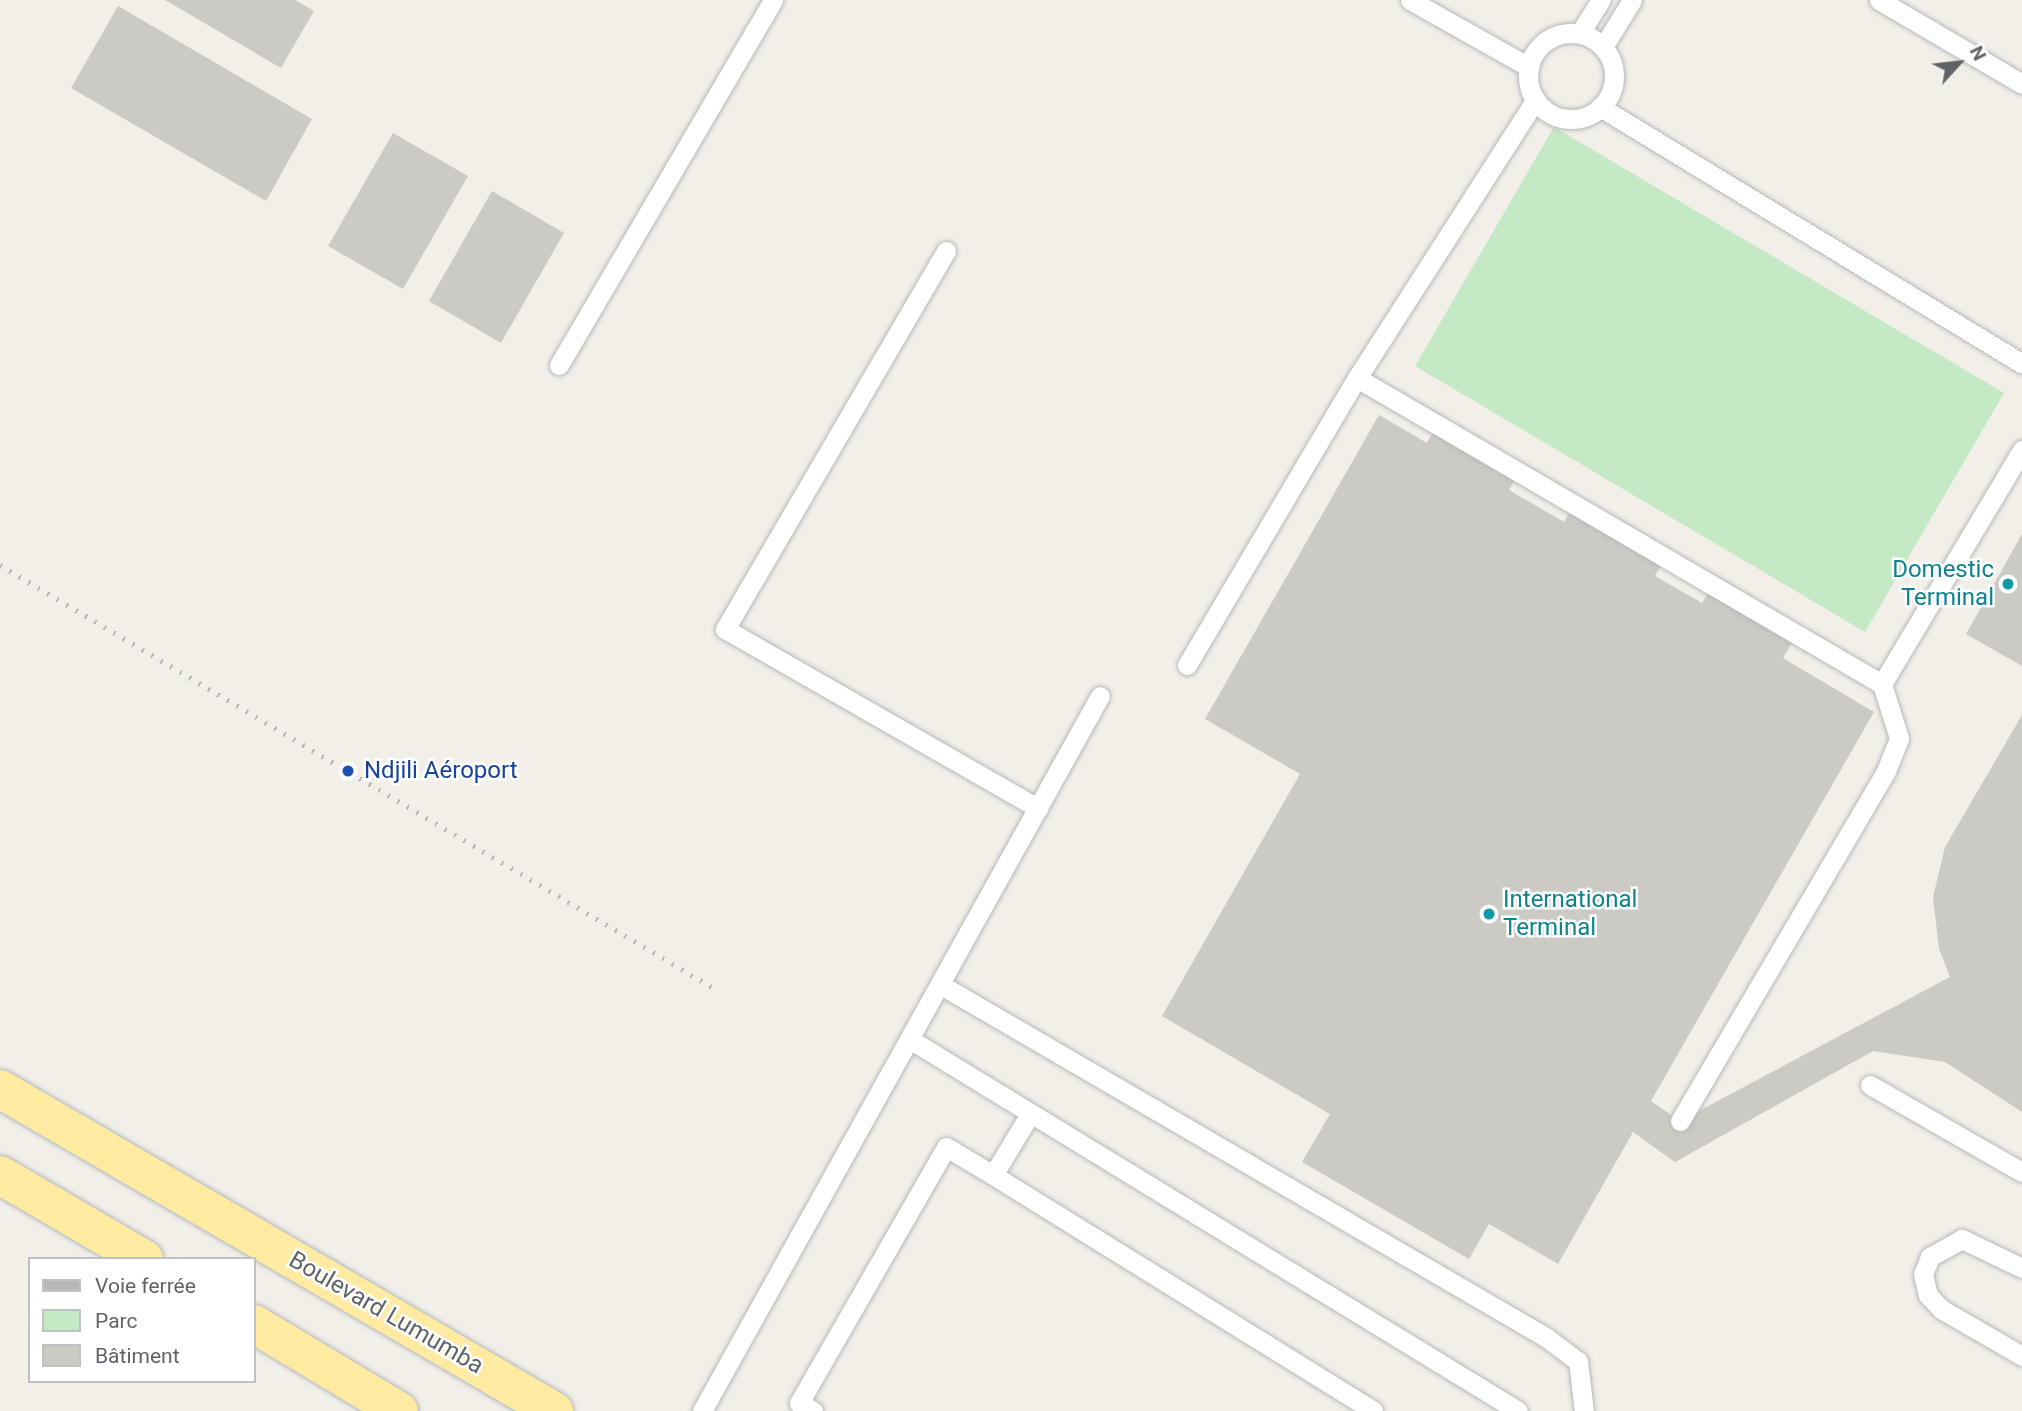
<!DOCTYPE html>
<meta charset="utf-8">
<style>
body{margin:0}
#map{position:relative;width:2022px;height:1411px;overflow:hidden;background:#f1efe8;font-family:Roboto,sans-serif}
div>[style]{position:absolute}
.green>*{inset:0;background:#c5e8c5}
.building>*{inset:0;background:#cccac5}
.roads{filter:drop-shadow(0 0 2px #b5b8bc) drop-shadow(0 0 2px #b5b8bc)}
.service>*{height:19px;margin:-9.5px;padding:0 9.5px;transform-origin:9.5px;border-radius:9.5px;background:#fff}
.service>.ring{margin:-9.5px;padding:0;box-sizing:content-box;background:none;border:19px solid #fff;border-radius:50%}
.trunk>*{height:38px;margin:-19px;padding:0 19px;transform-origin:19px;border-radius:19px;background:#feeaa1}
.rail>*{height:5px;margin-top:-2.5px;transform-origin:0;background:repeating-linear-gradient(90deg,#b6b7b8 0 2px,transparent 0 11px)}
.dots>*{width:19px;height:19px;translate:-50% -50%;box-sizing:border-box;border:4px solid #fff;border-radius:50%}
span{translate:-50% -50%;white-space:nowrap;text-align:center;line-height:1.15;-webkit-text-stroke:5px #fff;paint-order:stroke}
.culture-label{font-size:24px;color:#0d838f}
.right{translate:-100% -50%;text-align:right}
.left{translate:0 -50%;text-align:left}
.transit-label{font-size:24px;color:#164399}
.street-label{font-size:24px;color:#5f6368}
.legend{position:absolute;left:28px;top:1257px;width:228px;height:126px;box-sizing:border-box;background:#fff;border:2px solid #bfc1c3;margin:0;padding:9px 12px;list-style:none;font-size:21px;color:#5f6368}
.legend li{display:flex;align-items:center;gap:14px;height:35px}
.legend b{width:35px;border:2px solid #bfc1c3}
.north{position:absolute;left:1924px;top:28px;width:70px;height:70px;-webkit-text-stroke:5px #fff;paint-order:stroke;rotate:63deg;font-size:19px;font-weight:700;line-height:28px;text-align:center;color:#5f6368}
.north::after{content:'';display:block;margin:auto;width:24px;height:32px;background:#5f6368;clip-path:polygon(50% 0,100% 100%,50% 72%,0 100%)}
</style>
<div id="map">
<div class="green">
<div style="clip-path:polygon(1554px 127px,2004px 393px,1865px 632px,1415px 366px)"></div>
</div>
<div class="building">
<div style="clip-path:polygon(165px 0,295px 0,314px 11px,281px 68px)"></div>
<div style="clip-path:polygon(118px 6px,312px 119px,266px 201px,71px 88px)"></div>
<div style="clip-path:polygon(393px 133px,468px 176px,403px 289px,328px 246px)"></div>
<div style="clip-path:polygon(492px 191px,564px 233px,501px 343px,429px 301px)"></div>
<div style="clip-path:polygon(1379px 415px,1427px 443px,1439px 421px,1521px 469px,1509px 490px,1564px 522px,1576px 502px,1667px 554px,1655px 576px,1702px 603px,1714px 582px,1799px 631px,1783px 658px,1874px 712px,1651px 1101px,1680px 1121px,1950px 977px,1939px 949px,1933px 897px,1945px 847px,2022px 715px,2022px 1112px,1945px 1062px,1873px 1051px,1675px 1162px,1633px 1132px,1558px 1264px,1489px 1224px,1469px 1259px,1302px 1162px,1330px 1114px,1162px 1016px,1300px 774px,1205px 719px)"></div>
<div style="clip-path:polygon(2022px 534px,2022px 666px,1966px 634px)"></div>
</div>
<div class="roads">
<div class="service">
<div style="left:1410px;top:0;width:137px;rotate:29.4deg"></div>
<div style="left:1879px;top:0;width:166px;rotate:30.4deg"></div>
<div style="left:1580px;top:33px;width:39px;rotate:-58deg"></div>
<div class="ring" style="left:1528px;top:33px;width:67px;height:67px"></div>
<div style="left:1603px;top:47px;width:55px;rotate:-58.3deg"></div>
<div style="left:1600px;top:107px;width:494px;rotate:31.3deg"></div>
<div style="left:946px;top:251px;width:438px;rotate:120.3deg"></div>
<div style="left:725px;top:629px;width:361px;rotate:29.8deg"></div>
<div style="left:559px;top:365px;width:423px;rotate:-59.6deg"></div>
<div style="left:1357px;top:378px;width:608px;rotate:30.24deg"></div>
<div style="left:1882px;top:684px;width:273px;rotate:-59.1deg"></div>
<div style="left:1187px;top:665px;width:334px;rotate:-59.4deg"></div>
<div style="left:1357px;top:378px;width:331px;rotate:-57.3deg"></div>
<div style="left:941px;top:985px;width:701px;rotate:30.22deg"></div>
<div style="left:1547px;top:1338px;width:39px;rotate:37deg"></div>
<div style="left:1578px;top:1361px;width:50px;rotate:83.2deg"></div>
<div style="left:911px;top:1040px;width:711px;rotate:31.43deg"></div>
<div style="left:1870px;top:1085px;width:175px;rotate:29.8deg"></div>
<div style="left:1030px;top:1114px;width:71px;rotate:121.2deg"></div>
<div style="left:993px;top:1175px;width:447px;rotate:31.8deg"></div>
<div style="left:1680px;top:1121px;width:406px;rotate:-59.5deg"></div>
<div style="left:1886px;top:771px;width:35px;rotate:-68deg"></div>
<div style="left:1899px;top:738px;width:57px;rotate:-107.5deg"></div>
<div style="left:2022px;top:1268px;width:67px;rotate:-154.2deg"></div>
<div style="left:1962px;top:1239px;width:37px;rotate:151deg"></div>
<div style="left:1930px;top:1257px;width:18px;rotate:112deg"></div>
<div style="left:1923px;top:1274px;width:22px;rotate:77deg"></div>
<div style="left:1928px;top:1295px;width:19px;rotate:47deg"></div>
<div style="left:1941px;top:1309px;width:94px;rotate:30.1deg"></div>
<div style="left:702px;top:1411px;width:818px;rotate:-60.9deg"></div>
<div style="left:813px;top:1411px;width:16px;rotate:-150deg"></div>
<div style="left:799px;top:1403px;width:295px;rotate:-60.1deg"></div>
<div style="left:946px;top:1147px;width:55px;rotate:30.8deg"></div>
</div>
<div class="trunk">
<div style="left:0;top:1089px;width:641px;rotate:30.17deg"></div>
<div style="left:0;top:1175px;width:167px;rotate:30.3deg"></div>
<div style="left:254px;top:1324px;width:169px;rotate:31deg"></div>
</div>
</div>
<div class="rail">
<div style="left:0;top:565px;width:833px;rotate:30.66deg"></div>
</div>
<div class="dots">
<div style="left:2008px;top:584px;background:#0f9aa8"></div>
<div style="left:348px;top:771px;background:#1a4fb4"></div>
<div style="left:1489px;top:914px;background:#0f9aa8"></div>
</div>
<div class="culture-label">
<span class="right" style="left:1994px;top:584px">Domestic<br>Terminal</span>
<span class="left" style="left:1503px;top:914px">International<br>Terminal</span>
</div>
<div class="transit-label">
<span class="left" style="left:364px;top:771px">Ndjili Aéroport</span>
</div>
<div class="street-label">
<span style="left:386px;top:1313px;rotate:30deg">Boulevard Lumumba</span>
</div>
<ul class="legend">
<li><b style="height:9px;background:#b6b7b8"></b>Voie ferrée</li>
<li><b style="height:19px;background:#c5e8c5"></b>Parc</li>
<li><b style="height:19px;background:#cccac5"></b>Bâtiment</li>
</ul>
<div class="north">N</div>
</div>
